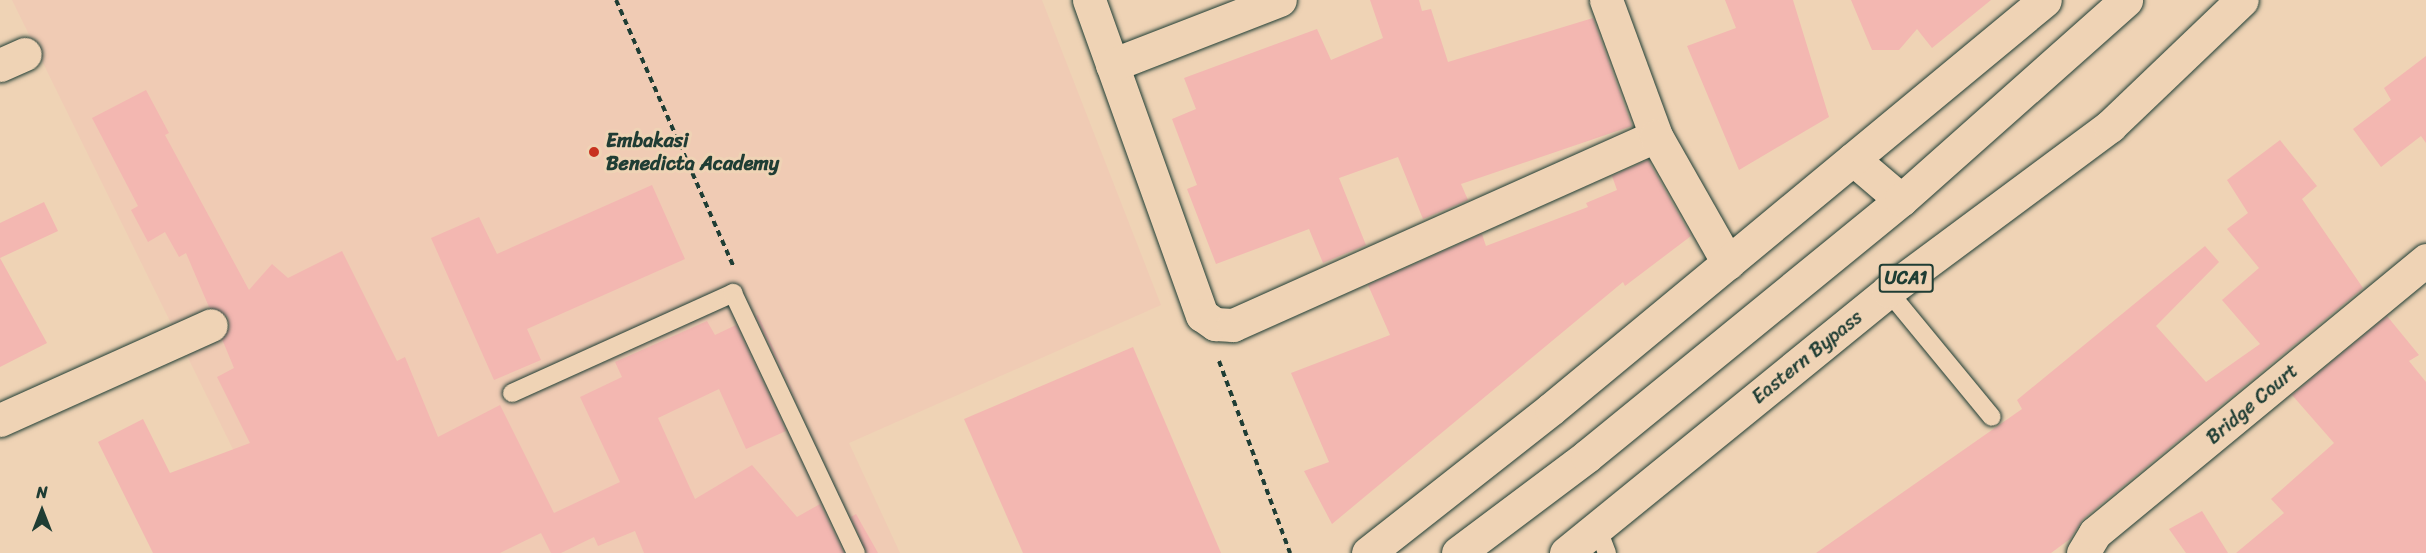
<!DOCTYPE html>
<style>
body{margin:0}
#map{position:relative;width:2426px;height:553px;overflow:hidden;background:#efd3b5;font-family:Sriracha,sans-serif}
div>[style]{position:absolute}
.built>*{inset:0;background:#f0cbb4}
.building>*{inset:0;background:#f3b7b1}
.path>*{height:4px;margin-top:-2px;transform-origin:0;background:repeating-linear-gradient(90deg,#1f3d34 0 6px,transparent 0 10.5px)}
.roads{filter:drop-shadow(0 0 2px #1f3d34) drop-shadow(0 0 2px #1f3d34)}
.lane>*{height:18px;margin:-9px;padding:0 9px;transform-origin:9px;border-radius:9px;background:#efd3b5}
.street>*{height:33px;margin:-16.5px;padding:0 16.5px;transform-origin:16.5px;border-radius:16.5px;background:#efd3b5}
.primary>*{height:33px;margin:-16.5px;padding:0 16.5px;transform-origin:16.5px;border-radius:16.5px;background:#efd3b5}
.dots>*{width:16px;height:16px;translate:-50% -50%;box-sizing:border-box;border:3px solid #efd3b5;border-radius:50%}
span{translate:-50% -50%;white-space:nowrap;text-align:center;line-height:1.15;-webkit-text-stroke:6px #efd3b5;paint-order:stroke}
.shield-label span{padding:2px 4px;background:#efd3b5;border:2px solid;border-radius:4px;-webkit-text-stroke-width:0}
.shield-label{font-size:18px;color:#1f3d34;font-weight:700}
.poi-label{font-size:20px;color:#1f3d34;font-weight:700}
.left{translate:0 -50%;text-align:left}
.street-label{font-size:20px;color:#1f3d34}
.north{position:absolute;left:12px;top:481px;width:60px;height:60px;-webkit-text-stroke:4px #efd3b5;paint-order:stroke;rotate:0deg;font-size:16px;font-weight:700;line-height:24px;text-align:center;color:#1f3d34}
.north::after{content:'';display:block;margin:auto;width:21px;height:27px;background:#1f3d34;clip-path:polygon(50% 0,100% 100%,50% 72%,0 100%)}
</style>
<div id="map">
<div class="built">
<div style="clip-path:polygon(12px 0,1042px 0,1161px 305px,849px 443px,900px 553px,284px 553px)"></div>
</div>
<div class="building">
<div style="clip-path:polygon(1370px 0,1419px 0,1422px 11px,1431px 9px,1448px 62px,1593px 18px,1632px 126px,1461px 184px,1468px 200px,1423px 219px,1398px 157px,1339px 178px,1366px 245px,1323px 263px,1309px 229px,1216px 264px,1187px 189px,1197px 185px,1172px 119px,1196px 109px,1184px 78px,1317px 29px,1331px 60px,1383px 38px)"></div>
<div style="clip-path:polygon(1725px 0,1793px 0,1829px 117px,1739px 170px,1687px 46px,1736px 28px)"></div>
<div style="clip-path:polygon(1851px 0,1991px 0,1932px 48px,1917px 29px,1899px 50px,1872px 50px)"></div>
<div style="clip-path:polygon(2426px 56px,2426px 143px,2421px 136px,2381px 167px,2353px 129px,2391px 100px,2384px 88px)"></div>
<div style="clip-path:polygon(146px 90px,169px 133px,165px 135px,249px 290px,272px 264px,288px 278px,342px 251px,397px 361px,405px 357px,438px 437px,500px 405px,554px 513px,620px 482px,580px 397px,622px 377px,615px 362px,707px 321px,715px 335px,736px 325px,786px 431px,746px 449px,719px 389px,658px 418px,695px 499px,752px 465px,797px 517px,820px 504px,844px 553px,644px 553px,635px 531px,598px 546px,594px 537px,561px 553px,551px 553px,541px 533px,500px 553px,153px 553px,98px 442px,143px 419px,170px 473px,250px 443px,217px 377px,234px 368px,222px 339px,230px 327px,228px 317px,209px 307px,186px 253px,179px 257px,165px 232px,148px 242px,131px 210px,138px 206px,92px 118px)"></div>
<div style="clip-path:polygon(2280px 140px,2317px 186px,2302px 199px,2363px 288px,2083px 519px,2070px 539px,2051px 553px,1816px 553px,2022px 409px,2017px 400px,2205px 246px,2219px 262px,2156px 326px,2206px 382px,2260px 344px,2222px 300px,2259px 268px,2227px 229px,2248px 213px,2227px 180px)"></div>
<div style="clip-path:polygon(1648px 160px,1691px 236px,1625px 286px,1623px 282px,1332px 524px,1304px 471px,1329px 462px,1291px 373px,1390px 335px,1368px 285px,1482px 234px,1486px 246px,1588px 207px,1586px 203px,1617px 190px,1612px 176px)"></div>
<div style="clip-path:polygon(652px 185px,685px 259px,527px 329px,541px 360px,494px 380px,431px 238px,479px 217px,497px 254px)"></div>
<div style="clip-path:polygon(44px 202px,58px 231px,0 258px,47px 343px,0 367px,0 223px)"></div>
<div style="clip-path:polygon(758px 315px,807px 421px,756px 316px)"></div>
<div style="clip-path:polygon(2387px 316px,2419px 355px,2409px 361px,2426px 382px,2426px 553px,2236px 553px,2284px 513px,2271px 499px,2334px 443px,2292px 395px)"></div>
<div style="clip-path:polygon(1133px 347px,1221px 553px,1023px 553px,964px 419px)"></div>
<div style="clip-path:polygon(2202px 511px,2228px 553px,2186px 553px,2169px 529px)"></div>
<div style="clip-path:polygon(856px 514px,878px 553px,867px 553px,851px 517px)"></div>
</div>
<div class="path">
<div style="left:616px;top:0;width:290px;rotate:66.2deg"></div>
<div style="left:1219px;top:361px;width:205px;rotate:69.7deg"></div>
</div>
<div class="roads">
<div class="lane">
<div style="left:1888px;top:291px;width:163px;rotate:50.5deg"></div>
<div style="left:512px;top:393px;width:243px;rotate:-24.3deg"></div>
<div style="left:733px;top:293px;width:288px;rotate:64.7deg"></div>
<div style="left:1597px;top:527px;width:28px;rotate:69deg"></div>
</div>
<div class="street">
<div style="left:1089px;top:0;width:335px;rotate:70.3deg"></div>
<div style="left:1202px;top:315px;width:16px;rotate:35deg"></div>
<div style="left:1215px;top:324px;width:18px;rotate:3deg"></div>
<div style="left:1233px;top:325px;width:463px;rotate:-24.1deg"></div>
<div style="left:1606px;top:0;width:145px;rotate:69.8deg"></div>
<div style="left:1656px;top:136px;width:146px;rotate:60.4deg"></div>
<div style="left:0;top:65px;width:27px;rotate:-24deg"></div>
<div style="left:1112px;top:65px;width:180px;rotate:-21.2deg"></div>
<div style="left:1853px;top:159px;width:63px;rotate:40.5deg"></div>
<div style="left:0;top:420px;width:231px;rotate:-24.2deg"></div>
<div style="left:1368px;top:553px;width:233px;rotate:-38.2deg"></div>
<div style="left:1551px;top:409px;width:641px;rotate:-39.62deg"></div>
<div style="left:2083px;top:553px;width:23px;rotate:-59deg"></div>
<div style="left:2095px;top:533px;width:429px;rotate:-39.5deg"></div>
</div>
<div class="primary">
<div style="left:1458px;top:553px;width:161px;rotate:-36.9deg"></div>
<div style="left:1587px;top:456px;width:405px;rotate:-39.2deg"></div>
<div style="left:1901px;top:200px;width:301px;rotate:-41.6deg"></div>
<div style="left:1566px;top:553px;width:415px;rotate:-39.1deg"></div>
<div style="left:1888px;top:291px;width:277px;rotate:-36.6deg"></div>
<div style="left:2110px;top:126px;width:182px;rotate:-43.7deg"></div>
</div>
</div>
<div class="dots">
<div style="left:594px;top:152px;background:#c8321e"></div>
</div>
<div class="shield-label">
<span style="left:1906px;top:278px">UCA1</span>
</div>
<div class="poi-label">
<span class="left" style="left:606px;top:152px">Embakasi<br>Benedicta Academy</span>
</div>
<div class="street-label">
<span style="left:1807px;top:357px;rotate:-39deg">Eastern Bypass</span>
<span style="left:2252px;top:404px;rotate:-40deg">Bridge Court</span>
</div>
<div class="north">N</div>
</div>
